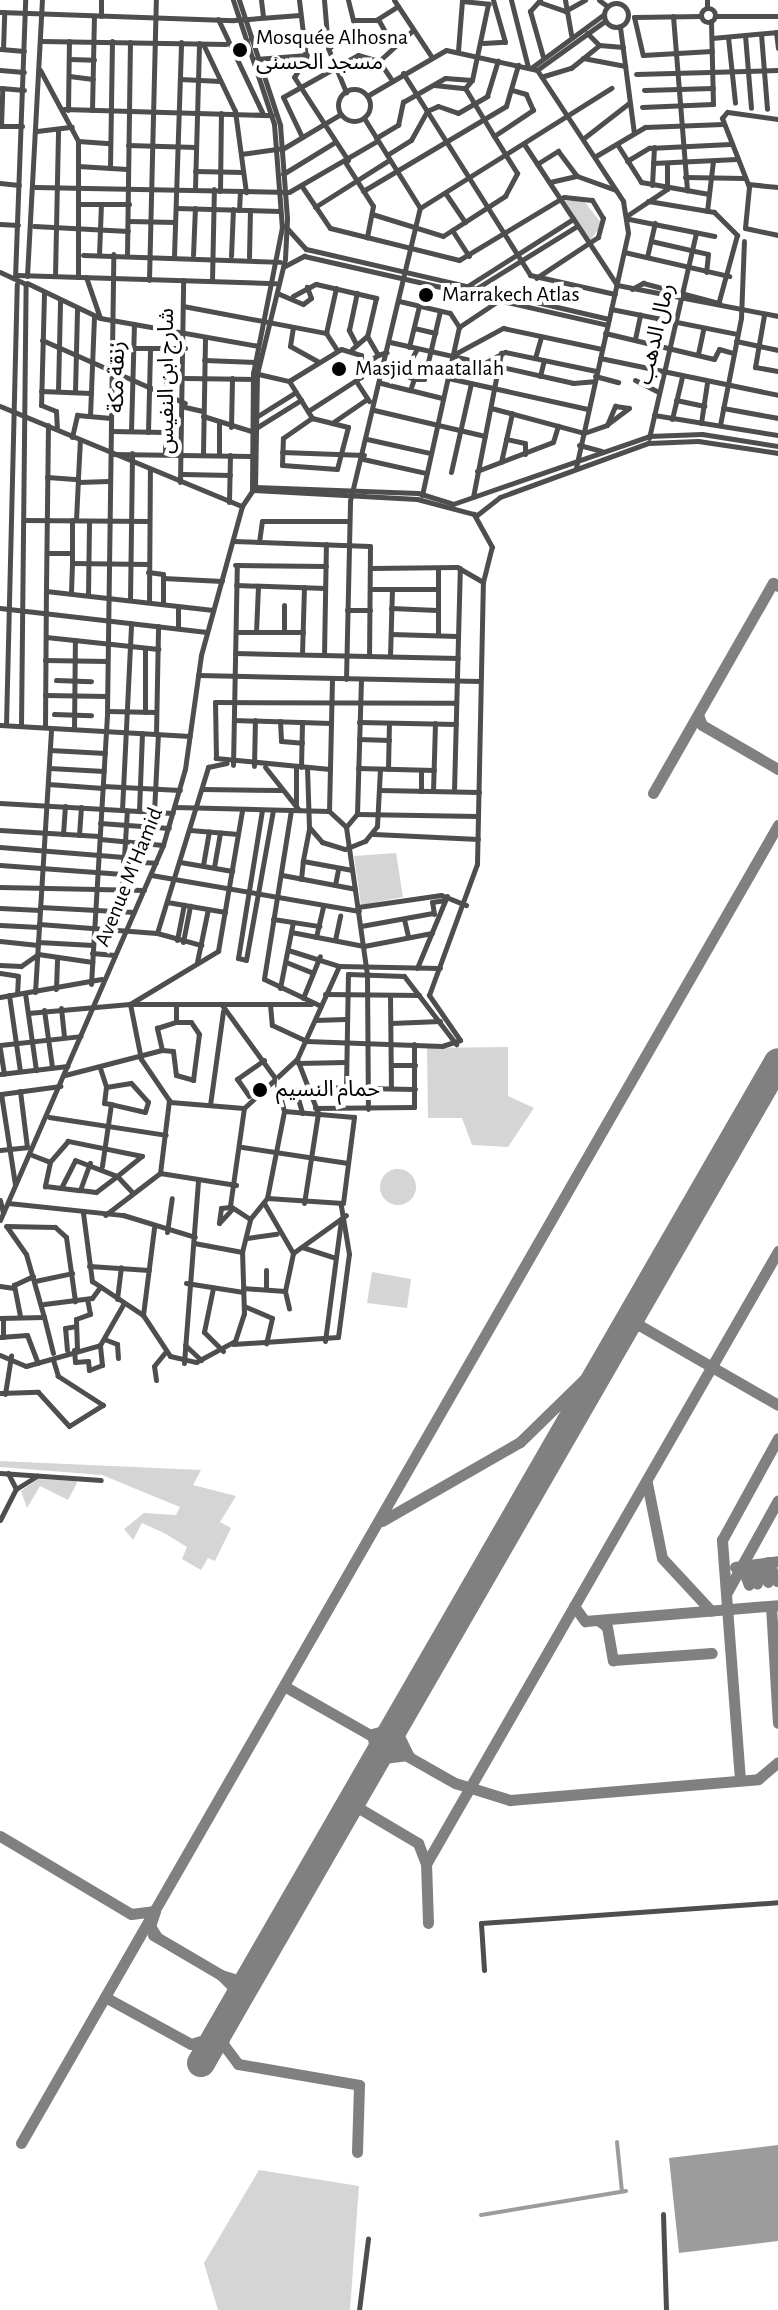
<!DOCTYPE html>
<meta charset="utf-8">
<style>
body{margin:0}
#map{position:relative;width:778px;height:2310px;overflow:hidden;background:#fff;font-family:"Alegreya Sans","Noto Sans Arabic",sans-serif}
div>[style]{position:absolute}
.green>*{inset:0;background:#d5d5d5}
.round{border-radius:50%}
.water>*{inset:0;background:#9c9c9c}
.canal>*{height:4px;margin:-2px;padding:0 2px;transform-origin:2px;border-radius:2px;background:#9c9c9c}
.taxiway>*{height:11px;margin:-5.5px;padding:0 5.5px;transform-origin:5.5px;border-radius:5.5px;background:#808080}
.runway>*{height:28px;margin:-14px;padding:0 14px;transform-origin:14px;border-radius:14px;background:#808080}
.minor>*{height:5px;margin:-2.5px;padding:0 2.5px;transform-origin:2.5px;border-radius:2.5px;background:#4e4e4e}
.minor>.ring{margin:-2.5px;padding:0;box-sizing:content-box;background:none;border:5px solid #4e4e4e;border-radius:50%}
.dots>*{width:22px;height:22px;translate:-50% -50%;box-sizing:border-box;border:4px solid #fff;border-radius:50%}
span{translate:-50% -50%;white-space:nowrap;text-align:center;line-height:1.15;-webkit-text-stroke:8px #fff;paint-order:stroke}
.poi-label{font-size:22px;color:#000}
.left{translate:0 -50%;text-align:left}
.street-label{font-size:22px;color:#000}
</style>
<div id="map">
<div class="green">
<div style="clip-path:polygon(583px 200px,602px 224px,590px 241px,565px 201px)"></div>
<div style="clip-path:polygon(396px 853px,403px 897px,361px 905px,354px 856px)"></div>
<div style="clip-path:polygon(508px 1047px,508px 1096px,534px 1108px,508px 1147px,472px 1145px,462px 1118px,428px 1118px,427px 1048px)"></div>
<div class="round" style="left:380px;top:1169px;width:36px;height:36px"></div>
<div style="clip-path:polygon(372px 1272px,411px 1279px,407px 1308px,367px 1303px)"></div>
<div style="clip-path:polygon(0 1461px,201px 1470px,193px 1485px,236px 1496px,220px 1522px,231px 1528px,215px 1561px,208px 1558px,201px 1570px,182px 1559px,187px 1547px,166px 1534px,142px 1523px,133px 1540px,124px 1529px,144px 1513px,176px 1515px,180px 1507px,102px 1475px,0 1467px)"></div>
<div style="clip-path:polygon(38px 1479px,75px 1481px,77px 1483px,68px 1500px,40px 1486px,27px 1508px,21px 1491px)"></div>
<div style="clip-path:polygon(259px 2170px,359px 2186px,350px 2310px,218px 2310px,204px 2263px)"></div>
</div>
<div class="water">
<div style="clip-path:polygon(778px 2145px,778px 2241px,679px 2253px,669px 2158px)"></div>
</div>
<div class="canal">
<div style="left:617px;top:2142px;width:50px;rotate:84.3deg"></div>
<div style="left:481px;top:2215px;width:147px;rotate:-9.4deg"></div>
</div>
<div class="taxiway">
<div style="left:698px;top:715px;width:11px;rotate:68deg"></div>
<div style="left:702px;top:725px;width:88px;rotate:30.1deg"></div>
<div style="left:653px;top:793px;width:242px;rotate:-60.3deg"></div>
<div style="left:773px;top:583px;width:6px;rotate:31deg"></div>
<div style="left:639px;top:1325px;width:160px;rotate:29.9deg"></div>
<div style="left:624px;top:1330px;width:16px;rotate:-18deg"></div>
<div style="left:639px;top:1325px;width:17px;rotate:-100deg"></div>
<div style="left:647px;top:1483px;width:76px;rotate:78.7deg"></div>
<div style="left:662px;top:1558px;width:72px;rotate:47.2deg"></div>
<div style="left:382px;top:1521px;width:159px;rotate:-29.8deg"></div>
<div style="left:520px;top:1442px;width:122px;rotate:-44.3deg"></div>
<div style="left:768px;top:1562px;width:21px;rotate:65deg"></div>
<div style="left:757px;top:1564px;width:21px;rotate:59deg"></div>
<div style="left:747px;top:1565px;width:21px;rotate:62deg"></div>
<div style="left:742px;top:1566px;width:20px;rotate:70deg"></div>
<div style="left:735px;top:1567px;width:43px;rotate:-7.9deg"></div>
<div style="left:726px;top:1594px;width:107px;rotate:-61deg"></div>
<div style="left:574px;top:1606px;width:19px;rotate:54deg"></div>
<div style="left:585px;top:1621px;width:194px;rotate:-4.7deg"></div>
<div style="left:771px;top:1606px;width:117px;rotate:86.6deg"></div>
<div style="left:598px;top:1620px;width:11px;rotate:38deg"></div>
<div style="left:607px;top:1627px;width:34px;rotate:80deg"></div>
<div style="left:613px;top:1660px;width:99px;rotate:-4deg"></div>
<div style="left:284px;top:1686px;width:197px;rotate:29.6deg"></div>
<div style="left:455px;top:1783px;width:58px;rotate:17.2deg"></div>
<div style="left:510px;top:1800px;width:249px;rotate:-4.8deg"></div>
<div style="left:758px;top:1779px;width:26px;rotate:-40deg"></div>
<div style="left:395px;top:1728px;width:30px;rotate:64deg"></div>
<div style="left:408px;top:1755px;width:31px;rotate:173deg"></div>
<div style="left:377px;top:1759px;width:25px;rotate:-101deg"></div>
<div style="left:372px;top:1734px;width:24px;rotate:-15deg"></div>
<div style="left:740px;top:1780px;width:241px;rotate:-94.3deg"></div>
<div style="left:722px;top:1540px;width:116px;rotate:-61.2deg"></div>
<div style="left:352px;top:1804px;width:77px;rotate:30.6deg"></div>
<div style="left:418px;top:1843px;width:22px;rotate:69deg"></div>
<div style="left:0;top:1836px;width:152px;rotate:30.8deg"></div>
<div style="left:131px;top:1914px;width:24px;rotate:-7deg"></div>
<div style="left:155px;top:1911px;width:16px;rotate:108deg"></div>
<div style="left:150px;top:1926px;width:13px;rotate:58deg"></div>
<div style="left:428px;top:1923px;width:59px;rotate:-91.9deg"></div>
<div style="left:426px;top:1864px;width:707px;rotate:-60.13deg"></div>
<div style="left:153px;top:1935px;width:79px;rotate:30.5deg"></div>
<div style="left:105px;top:1997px;width:98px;rotate:28.7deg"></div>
<div style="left:191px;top:2044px;width:27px;rotate:-17deg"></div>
<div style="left:236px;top:2003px;width:13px;rotate:-90deg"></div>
<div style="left:236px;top:1990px;width:21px;rotate:-135deg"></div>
<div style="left:221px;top:1975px;width:21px;rotate:17deg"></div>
<div style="left:241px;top:1981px;width:14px;rotate:-30deg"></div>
<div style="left:225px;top:2023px;width:21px;rotate:95deg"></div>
<div style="left:223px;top:2044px;width:25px;rotate:53deg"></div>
<div style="left:238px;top:2064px;width:123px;rotate:9.8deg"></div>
<div style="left:359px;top:2085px;width:67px;rotate:91.7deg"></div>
<div style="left:21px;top:2143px;width:1520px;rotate:-60.13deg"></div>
</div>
<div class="runway">
<div style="left:201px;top:2063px;width:1155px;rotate:-60.04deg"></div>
</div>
<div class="minor">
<div style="left:233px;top:0;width:131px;rotate:71.7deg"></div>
<div style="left:274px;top:124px;width:103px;rotate:85.6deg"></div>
<div style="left:282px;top:227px;width:149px;rotate:101.2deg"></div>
<div style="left:253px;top:373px;width:117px;rotate:90.5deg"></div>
<div style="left:239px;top:0;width:132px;rotate:71.8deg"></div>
<div style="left:280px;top:125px;width:94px;rotate:85.7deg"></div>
<div style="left:287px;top:219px;width:40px;rotate:92.9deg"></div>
<div style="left:285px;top:259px;width:118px;rotate:103.7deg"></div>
<div style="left:257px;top:374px;width:113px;rotate:91deg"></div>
<div style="left:261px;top:0;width:16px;rotate:83deg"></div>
<div style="left:299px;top:0;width:58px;rotate:83.1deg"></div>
<div style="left:306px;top:58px;width:22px;rotate:122deg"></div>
<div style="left:294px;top:77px;width:99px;rotate:57deg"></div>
<div style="left:324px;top:0;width:48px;rotate:85.2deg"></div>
<div style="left:328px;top:48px;width:48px;rotate:67.8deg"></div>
<div style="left:348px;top:0;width:21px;rotate:76deg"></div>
<div style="left:353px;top:20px;width:23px"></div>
<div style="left:376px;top:20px;width:26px;rotate:-32deg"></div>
<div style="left:394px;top:0;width:67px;rotate:56.5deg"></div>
<div style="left:511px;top:0;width:69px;rotate:75.8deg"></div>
<div style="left:540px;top:0;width:15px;rotate:132deg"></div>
<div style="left:530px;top:11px;width:48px;rotate:74.2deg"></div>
<div style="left:565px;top:0;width:36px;rotate:80deg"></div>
<div style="left:599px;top:0;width:10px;rotate:37deg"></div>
<div style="left:707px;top:0;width:8px;rotate:90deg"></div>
<div style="left:462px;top:1px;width:27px;rotate:6deg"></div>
<div style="left:539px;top:2px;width:28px;rotate:19deg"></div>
<div style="left:565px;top:11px;width:23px;rotate:-29deg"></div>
<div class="ring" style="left:604px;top:3px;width:19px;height:19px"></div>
<div class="ring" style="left:701px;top:8px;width:9px;height:9px"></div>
<div style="left:0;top:12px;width:234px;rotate:2deg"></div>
<div style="left:234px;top:20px;width:66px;rotate:-4.3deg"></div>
<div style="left:101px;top:16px;width:16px;rotate:-90deg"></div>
<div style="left:673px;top:16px;width:175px;rotate:85.4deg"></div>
<div style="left:715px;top:16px;width:63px"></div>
<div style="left:634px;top:17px;width:39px;rotate:77deg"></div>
<div style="left:643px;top:55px;width:69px;rotate:-3.3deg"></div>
<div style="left:634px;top:17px;width:67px;rotate:-0.9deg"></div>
<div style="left:218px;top:19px;width:105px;rotate:64.7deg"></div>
<div style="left:378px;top:19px;width:18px;rotate:61deg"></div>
<div style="left:620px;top:27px;width:107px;rotate:82.5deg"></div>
<div style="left:776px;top:32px;width:16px;rotate:83deg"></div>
<div style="left:587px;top:33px;width:17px;rotate:45deg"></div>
<div style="left:599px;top:45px;width:24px;rotate:5deg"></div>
<div style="left:761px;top:34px;width:75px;rotate:85.4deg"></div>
<div style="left:745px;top:35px;width:73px;rotate:85.3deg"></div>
<div style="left:728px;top:37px;width:66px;rotate:83.9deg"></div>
<div style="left:712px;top:38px;width:66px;rotate:-5.2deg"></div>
<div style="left:251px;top:39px;width:76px;rotate:-6deg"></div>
<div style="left:41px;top:41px;width:185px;rotate:0.9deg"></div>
<div style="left:483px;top:43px;width:22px;rotate:-3deg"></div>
<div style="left:505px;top:42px;width:44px;rotate:-105.9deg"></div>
<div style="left:204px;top:46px;width:72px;rotate:64.5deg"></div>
<div style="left:235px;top:111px;width:82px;rotate:82.3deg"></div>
<div style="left:329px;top:48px;width:26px;rotate:-39deg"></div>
<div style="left:349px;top:32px;width:52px;rotate:11.1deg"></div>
<div style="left:1px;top:49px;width:23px;rotate:5deg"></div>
<div style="left:3px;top:49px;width:37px;rotate:-88deg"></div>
<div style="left:458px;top:51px;width:51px;rotate:-85.5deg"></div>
<div style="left:583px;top:58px;width:43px;rotate:10.8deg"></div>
<div style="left:69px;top:59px;width:25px;rotate:2deg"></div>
<div style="left:256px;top:59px;width:51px;rotate:-4.5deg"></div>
<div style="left:379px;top:61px;width:46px;rotate:-42.4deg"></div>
<div style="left:531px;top:68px;width:89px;rotate:-36.4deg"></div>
<div style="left:0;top:70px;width:24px;rotate:5deg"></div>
<div style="left:40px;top:70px;width:81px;rotate:61.8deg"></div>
<div style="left:78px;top:141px;width:136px;rotate:90deg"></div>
<div style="left:537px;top:70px;width:84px;rotate:-35.8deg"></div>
<div style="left:403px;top:73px;width:239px;rotate:57.8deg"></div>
<div style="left:530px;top:275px;width:87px;rotate:12.6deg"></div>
<div style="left:636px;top:74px;width:142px;rotate:-1.6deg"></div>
<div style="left:69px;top:76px;width:24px;rotate:7deg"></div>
<div style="left:544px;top:76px;width:28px;rotate:-17deg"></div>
<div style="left:571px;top:68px;width:36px;rotate:-39deg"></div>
<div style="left:180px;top:79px;width:40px;rotate:2.9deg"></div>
<div style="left:472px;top:80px;width:11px;rotate:131deg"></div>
<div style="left:465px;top:88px;width:56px;rotate:58.9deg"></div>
<div style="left:434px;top:85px;width:31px;rotate:6deg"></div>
<div style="left:1px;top:88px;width:23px;rotate:5deg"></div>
<div class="ring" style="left:338px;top:89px;width:27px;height:27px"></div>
<div style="left:644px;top:90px;width:69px;rotate:-1.7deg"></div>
<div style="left:367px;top:96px;width:91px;rotate:-30.2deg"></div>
<div style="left:446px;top:50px;width:93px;rotate:12.4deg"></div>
<div style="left:537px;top:70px;width:157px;rotate:56.7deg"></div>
<div style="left:623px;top:201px;width:32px;rotate:81deg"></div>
<div style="left:628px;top:233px;width:241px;rotate:102.5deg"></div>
<div style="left:642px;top:107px;width:71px;rotate:-2.4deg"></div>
<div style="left:713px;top:104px;width:83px;rotate:-91.4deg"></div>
<div style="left:64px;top:109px;width:208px;rotate:1.7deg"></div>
<div style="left:68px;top:110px;width:69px;rotate:-89.2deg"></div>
<div style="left:92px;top:110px;width:94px;rotate:-88.8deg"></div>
<div style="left:778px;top:119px;width:51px;rotate:-172.2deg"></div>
<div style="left:727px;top:112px;width:8px;rotate:130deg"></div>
<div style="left:722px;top:118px;width:74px;rotate:68.6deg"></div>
<div style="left:749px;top:187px;width:41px;rotate:95.6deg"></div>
<div style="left:745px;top:228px;width:34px;rotate:12deg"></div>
<div style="left:1px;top:126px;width:38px;rotate:-88deg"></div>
<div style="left:1px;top:126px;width:21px"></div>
<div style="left:37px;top:131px;width:35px;rotate:-7deg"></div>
<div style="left:302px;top:137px;width:44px;rotate:-115.4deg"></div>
<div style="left:283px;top:97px;width:86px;rotate:-29.2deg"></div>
<div style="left:358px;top:55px;width:22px;rotate:16deg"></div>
<div style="left:379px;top:61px;width:23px;rotate:56deg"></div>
<div style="left:376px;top:138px;width:26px;rotate:-31deg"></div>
<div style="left:398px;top:125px;width:24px;rotate:-78deg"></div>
<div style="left:403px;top:102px;width:48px;rotate:-29.7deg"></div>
<div style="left:445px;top:78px;width:27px;rotate:4deg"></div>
<div style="left:472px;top:80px;width:78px;rotate:-78.1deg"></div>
<div style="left:584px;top:138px;width:57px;rotate:-37.9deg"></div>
<div style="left:78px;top:141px;width:32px;rotate:4deg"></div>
<div style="left:524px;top:144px;width:169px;rotate:56.6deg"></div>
<div style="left:617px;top:285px;width:164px;rotate:10.9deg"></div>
<div style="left:617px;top:144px;width:45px;rotate:57.7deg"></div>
<div style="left:641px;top:182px;width:69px;rotate:10deg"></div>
<div style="left:128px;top:145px;width:68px;rotate:1.7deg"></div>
<div style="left:241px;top:154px;width:43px;rotate:-7.9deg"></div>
<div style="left:284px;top:148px;width:66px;rotate:-30.8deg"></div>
<div style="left:387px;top:155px;width:28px;rotate:-32deg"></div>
<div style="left:411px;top:140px;width:33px;rotate:-61deg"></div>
<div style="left:427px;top:111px;width:12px;rotate:-24deg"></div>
<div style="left:438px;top:106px;width:21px;rotate:19deg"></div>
<div style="left:458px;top:113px;width:34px;rotate:-30deg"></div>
<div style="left:487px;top:96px;width:37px;rotate:-73deg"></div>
<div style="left:596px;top:156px;width:57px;rotate:-30.6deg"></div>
<div style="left:645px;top:127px;width:78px;rotate:-2.2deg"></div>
<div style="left:627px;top:161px;width:26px;rotate:-31deg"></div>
<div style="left:649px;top:148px;width:81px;rotate:-2.8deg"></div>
<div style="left:345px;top:162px;width:52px;rotate:57.5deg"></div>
<div style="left:373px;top:206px;width:32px;rotate:101deg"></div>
<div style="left:653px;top:163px;width:84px;rotate:-2.7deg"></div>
<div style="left:537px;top:164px;width:25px;rotate:-32deg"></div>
<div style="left:558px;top:151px;width:31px;rotate:53deg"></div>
<div style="left:78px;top:166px;width:49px;rotate:3.5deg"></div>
<div style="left:110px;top:168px;width:127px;rotate:-89.1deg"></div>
<div style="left:195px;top:171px;width:48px;rotate:1.2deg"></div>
<div style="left:283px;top:174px;width:61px;rotate:-31.6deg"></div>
<div style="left:685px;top:177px;width:59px;rotate:1deg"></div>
<div style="left:550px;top:182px;width:28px;rotate:-13deg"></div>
<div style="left:577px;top:176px;width:41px;rotate:19.7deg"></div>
<div style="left:0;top:183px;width:19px;rotate:6deg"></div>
<div style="left:748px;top:184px;width:30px;rotate:6deg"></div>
<div style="left:652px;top:185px;width:38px;rotate:-87deg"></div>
<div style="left:35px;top:187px;width:254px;rotate:1.1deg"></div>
<div style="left:289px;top:192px;width:102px;rotate:-30.1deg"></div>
<div style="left:195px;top:188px;width:145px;rotate:-88.4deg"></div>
<div style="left:303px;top:188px;width:48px;rotate:56deg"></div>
<div style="left:330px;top:228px;width:133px;rotate:13.9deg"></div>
<div style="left:459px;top:260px;width:122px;rotate:-31deg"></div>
<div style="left:564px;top:197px;width:28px;rotate:6deg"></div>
<div style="left:592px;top:200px;width:21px;rotate:59deg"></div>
<div style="left:603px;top:218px;width:20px;rotate:105deg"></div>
<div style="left:598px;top:237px;width:74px;rotate:146.5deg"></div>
<div style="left:220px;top:191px;width:78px;rotate:-89.3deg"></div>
<div style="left:363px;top:191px;width:166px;rotate:-30.7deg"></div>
<div style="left:506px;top:106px;width:43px;rotate:-73.7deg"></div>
<div style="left:446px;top:194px;width:34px;rotate:56deg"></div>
<div style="left:648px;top:201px;width:67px;rotate:9.5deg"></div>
<div style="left:714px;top:212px;width:33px;rotate:45deg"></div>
<div style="left:737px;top:235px;width:68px;rotate:105.3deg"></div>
<div style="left:78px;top:204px;width:51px"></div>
<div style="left:315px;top:207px;width:88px;rotate:-32.4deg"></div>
<div style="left:176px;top:208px;width:104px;rotate:1.7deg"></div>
<div style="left:420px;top:208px;width:226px;rotate:-32.1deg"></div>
<div style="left:239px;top:210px;width:19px;rotate:-87deg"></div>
<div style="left:707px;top:211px;width:50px;rotate:-83.2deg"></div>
<div style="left:372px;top:214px;width:74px;rotate:17.2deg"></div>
<div style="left:443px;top:236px;width:74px;rotate:-32.8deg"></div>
<div style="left:505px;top:196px;width:26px;rotate:-62deg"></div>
<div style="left:517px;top:173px;width:44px;rotate:-121.9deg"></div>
<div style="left:494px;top:136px;width:47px;rotate:-33.7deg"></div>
<div style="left:533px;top:110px;width:17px;rotate:-114deg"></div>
<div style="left:526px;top:94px;width:15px;rotate:-164deg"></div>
<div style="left:628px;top:215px;width:47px;rotate:-33.7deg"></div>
<div style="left:667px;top:189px;width:26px;rotate:-90deg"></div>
<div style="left:629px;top:219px;width:87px;rotate:11.3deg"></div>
<div style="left:129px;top:221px;width:46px;rotate:1.2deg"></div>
<div style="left:0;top:224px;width:18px;rotate:3deg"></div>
<div style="left:34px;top:226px;width:94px;rotate:3deg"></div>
<div style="left:285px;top:226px;width:31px;rotate:48deg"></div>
<div style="left:306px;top:249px;width:311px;rotate:13deg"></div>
<div style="left:452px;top:230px;width:31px;rotate:57deg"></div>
<div style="left:651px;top:241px;width:58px;rotate:12.8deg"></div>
<div style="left:708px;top:254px;width:18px;rotate:96deg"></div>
<div style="left:624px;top:252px;width:108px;rotate:12.9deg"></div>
<div style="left:83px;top:255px;width:197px;rotate:2deg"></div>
<div style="left:99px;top:255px;width:51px;rotate:-87.8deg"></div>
<div style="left:127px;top:255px;width:213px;rotate:-89.2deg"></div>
<div style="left:193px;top:255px;width:47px;rotate:-87.6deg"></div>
<div style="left:174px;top:256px;width:214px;rotate:-88.1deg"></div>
<div style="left:231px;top:256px;width:47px;rotate:-87.6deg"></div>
<div style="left:249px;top:257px;width:47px;rotate:-88.8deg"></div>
<div style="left:647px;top:257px;width:35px;rotate:-77deg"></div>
<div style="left:283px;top:267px;width:24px;rotate:-28deg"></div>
<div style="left:304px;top:256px;width:311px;rotate:12.8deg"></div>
<div style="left:0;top:272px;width:29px;rotate:25deg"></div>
<div style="left:17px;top:275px;width:259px;rotate:1.8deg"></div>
<div style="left:27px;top:276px;width:276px;rotate:-86.9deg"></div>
<div style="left:55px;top:276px;width:147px;rotate:-88.8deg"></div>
<div style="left:86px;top:277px;width:43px;rotate:71.1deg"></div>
<div style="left:15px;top:278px;width:278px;rotate:-87.9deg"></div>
<div style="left:149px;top:280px;width:280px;rotate:-88.6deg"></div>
<div style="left:212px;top:281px;width:92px;rotate:-88.8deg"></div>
<div style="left:27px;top:283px;width:81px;rotate:25.6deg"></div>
<div style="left:100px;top:318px;width:160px;rotate:10deg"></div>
<div style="left:466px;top:287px;width:127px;rotate:-32.4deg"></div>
<div style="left:336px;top:288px;width:46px;rotate:102.5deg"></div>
<div style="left:326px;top:333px;width:20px;rotate:57deg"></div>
<div style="left:477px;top:288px;width:118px;rotate:-31.8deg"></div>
<div style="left:632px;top:289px;width:13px;rotate:-29deg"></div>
<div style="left:643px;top:283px;width:79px;rotate:14.7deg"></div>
<div style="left:44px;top:293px;width:112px;rotate:91.5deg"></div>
<div style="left:41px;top:405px;width:16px;rotate:22deg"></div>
<div style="left:56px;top:411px;width:18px;rotate:87deg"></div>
<div style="left:277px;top:293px;width:28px;rotate:23deg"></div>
<div style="left:303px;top:304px;width:10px;rotate:-37deg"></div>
<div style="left:311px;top:298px;width:12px;rotate:-110deg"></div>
<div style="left:293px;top:296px;width:26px;rotate:-28deg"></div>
<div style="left:316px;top:284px;width:62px;rotate:13.1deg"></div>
<div style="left:376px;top:298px;width:39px;rotate:103deg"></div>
<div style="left:367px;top:336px;width:20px;rotate:139deg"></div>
<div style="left:399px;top:301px;width:52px;rotate:13.2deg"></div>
<div style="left:450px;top:313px;width:17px;rotate:57deg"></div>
<div style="left:183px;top:306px;width:146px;rotate:10.7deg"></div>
<div style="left:611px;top:309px;width:128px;rotate:11.2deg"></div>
<div style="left:764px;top:315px;width:53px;rotate:99.8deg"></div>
<div style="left:755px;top:367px;width:23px;rotate:10deg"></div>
<div style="left:293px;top:327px;width:19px;rotate:99deg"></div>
<div style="left:290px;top:346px;width:33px;rotate:29deg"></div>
<div style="left:414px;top:328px;width:22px;rotate:13deg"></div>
<div style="left:605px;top:333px;width:112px;rotate:13.4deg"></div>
<div style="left:714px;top:359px;width:11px;rotate:-63deg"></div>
<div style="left:719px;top:349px;width:15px;rotate:16deg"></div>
<div style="left:367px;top:336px;width:22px;rotate:60deg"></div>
<div style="left:378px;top:355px;width:9px;rotate:-18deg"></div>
<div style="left:635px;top:339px;width:25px;rotate:-78deg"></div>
<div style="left:42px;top:340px;width:156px;rotate:23.8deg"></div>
<div style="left:736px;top:341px;width:43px;rotate:12.1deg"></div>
<div style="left:390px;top:342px;width:188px;rotate:12.6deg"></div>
<div style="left:573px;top:383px;width:21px;rotate:-5deg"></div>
<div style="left:654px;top:343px;width:24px;rotate:-78deg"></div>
<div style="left:356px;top:344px;width:16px;rotate:-117deg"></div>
<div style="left:349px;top:330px;width:38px;rotate:-78deg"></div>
<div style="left:409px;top:347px;width:42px;rotate:-76.3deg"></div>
<div style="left:133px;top:348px;width:52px"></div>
<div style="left:698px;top:354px;width:25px;rotate:-78deg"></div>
<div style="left:453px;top:355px;width:57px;rotate:-28.4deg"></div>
<div style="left:503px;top:328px;width:101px;rotate:12deg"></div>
<div style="left:535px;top:358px;width:22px;rotate:-74deg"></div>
<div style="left:600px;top:358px;width:182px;rotate:11.7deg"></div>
<div style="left:204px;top:360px;width:54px;rotate:2.1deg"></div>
<div style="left:365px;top:364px;width:16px;rotate:-35deg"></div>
<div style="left:483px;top:364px;width:25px;rotate:-29deg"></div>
<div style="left:505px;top:352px;width:93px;rotate:11.8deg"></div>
<div style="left:254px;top:373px;width:36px;rotate:13deg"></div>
<div style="left:540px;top:376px;width:16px;rotate:-76deg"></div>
<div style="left:595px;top:376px;width:24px;rotate:15deg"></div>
<div style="left:185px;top:378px;width:71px;rotate:0.8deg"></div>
<div style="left:448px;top:378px;width:143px;rotate:12.5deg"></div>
<div style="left:414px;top:379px;width:12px;rotate:-156deg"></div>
<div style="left:403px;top:374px;width:29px;rotate:-61deg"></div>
<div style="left:635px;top:380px;width:27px;rotate:27deg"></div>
<div style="left:289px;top:381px;width:61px;rotate:-31.6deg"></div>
<div style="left:341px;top:349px;width:21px;rotate:17deg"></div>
<div style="left:361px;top:355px;width:22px;rotate:90deg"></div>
<div style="left:361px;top:377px;width:63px;rotate:147.3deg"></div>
<div style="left:289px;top:381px;width:44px;rotate:58.1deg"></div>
<div style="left:356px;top:381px;width:24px;rotate:57deg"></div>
<div style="left:381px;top:383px;width:30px;rotate:14deg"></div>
<div style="left:410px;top:390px;width:12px;rotate:-70deg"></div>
<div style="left:414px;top:379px;width:10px"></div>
<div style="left:424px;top:379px;width:70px;rotate:-76.8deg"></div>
<div style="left:410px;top:390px;width:34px;rotate:14deg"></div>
<div style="left:41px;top:391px;width:50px;rotate:2.3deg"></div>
<div style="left:58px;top:391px;width:91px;rotate:-88.7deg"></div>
<div style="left:75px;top:392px;width:84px;rotate:-88.6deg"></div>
<div style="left:676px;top:400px;width:29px;rotate:12deg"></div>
<div style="left:0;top:406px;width:262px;rotate:22.5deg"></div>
<div style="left:185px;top:407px;width:18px;rotate:13deg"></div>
<div style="left:491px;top:408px;width:96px;rotate:15deg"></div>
<div style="left:584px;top:433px;width:24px;rotate:-19deg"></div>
<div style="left:607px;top:425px;width:21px;rotate:-67deg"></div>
<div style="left:615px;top:406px;width:14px;rotate:8deg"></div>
<div style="left:629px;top:408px;width:25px;rotate:143deg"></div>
<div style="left:723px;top:408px;width:56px;rotate:10.3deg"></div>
<div style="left:374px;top:410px;width:114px;rotate:13.2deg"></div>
<div style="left:654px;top:415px;width:126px;rotate:9.2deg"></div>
<div style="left:90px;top:416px;width:100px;rotate:-87.7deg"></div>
<div style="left:203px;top:416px;width:50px;rotate:17.4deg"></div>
<div style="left:251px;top:431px;width:59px;rotate:-31.8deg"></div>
<div style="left:256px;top:417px;width:47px;rotate:-32deg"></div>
<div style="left:312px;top:418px;width:37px;rotate:14deg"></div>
<div style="left:348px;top:427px;width:43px;rotate:104.7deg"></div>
<div style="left:337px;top:469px;width:55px;rotate:-175.8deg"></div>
<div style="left:282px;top:465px;width:27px;rotate:-88deg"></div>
<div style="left:283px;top:438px;width:35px;rotate:-35deg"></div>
<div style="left:672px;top:419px;width:43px;rotate:-76.6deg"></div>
<div style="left:332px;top:423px;width:42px;rotate:-34.4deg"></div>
<div style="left:701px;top:423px;width:40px;rotate:-81.5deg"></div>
<div style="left:48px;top:425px;width:166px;rotate:90.7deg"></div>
<div style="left:46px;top:591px;width:168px;rotate:6.5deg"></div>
<div style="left:720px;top:425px;width:109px;rotate:-78.9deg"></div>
<div style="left:741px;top:318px;width:77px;rotate:-87.8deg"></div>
<div style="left:231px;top:427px;width:49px;rotate:-88.8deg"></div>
<div style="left:111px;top:431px;width:54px;rotate:1.1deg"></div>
<div style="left:131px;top:431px;width:107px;rotate:-88.4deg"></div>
<div style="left:148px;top:432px;width:84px;rotate:-88.6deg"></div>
<div style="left:72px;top:437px;width:23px;rotate:-77deg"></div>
<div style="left:77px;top:415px;width:34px;rotate:5deg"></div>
<div style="left:649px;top:438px;width:211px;rotate:-77.1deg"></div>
<div style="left:367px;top:439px;width:65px;rotate:12.5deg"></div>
<div style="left:506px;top:439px;width:19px;rotate:12deg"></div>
<div style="left:525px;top:443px;width:11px;rotate:90deg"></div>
<div style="left:579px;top:445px;width:23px;rotate:15deg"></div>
<div style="left:282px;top:452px;width:82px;rotate:2.1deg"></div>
<div style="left:165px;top:453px;width:105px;rotate:-88.9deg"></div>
<div style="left:112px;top:454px;width:138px;rotate:0.8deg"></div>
<div style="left:203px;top:454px;width:117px;rotate:-89deg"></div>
<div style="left:219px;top:454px;width:32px;rotate:-90deg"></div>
<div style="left:363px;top:459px;width:65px;rotate:12.5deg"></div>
<div style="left:501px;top:462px;width:50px;rotate:-77.3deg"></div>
<div style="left:477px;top:471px;width:81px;rotate:-20.9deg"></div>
<div style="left:553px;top:442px;width:17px;rotate:-73deg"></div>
<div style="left:451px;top:472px;width:91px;rotate:-77.3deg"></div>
<div style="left:183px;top:474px;width:47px;rotate:1.2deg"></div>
<div style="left:47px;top:477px;width:31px;rotate:4deg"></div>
<div style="left:78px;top:479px;width:41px;rotate:92.8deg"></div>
<div style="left:78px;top:477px;width:37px;rotate:-87deg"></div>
<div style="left:78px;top:482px;width:31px;rotate:-2deg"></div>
<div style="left:180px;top:482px;width:202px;rotate:-89.1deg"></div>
<div style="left:255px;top:487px;width:163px;rotate:2.1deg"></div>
<div style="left:418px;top:493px;width:37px;rotate:17deg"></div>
<div style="left:453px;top:504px;width:207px;rotate:-19.1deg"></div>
<div style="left:649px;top:436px;width:53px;rotate:-2.2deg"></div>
<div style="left:702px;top:434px;width:77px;rotate:9deg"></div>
<div style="left:252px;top:490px;width:165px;rotate:3.1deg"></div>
<div style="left:417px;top:499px;width:62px;rotate:14.9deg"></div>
<div style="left:477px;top:515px;width:29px;rotate:-38deg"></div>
<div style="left:500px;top:497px;width:158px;rotate:-20deg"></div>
<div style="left:648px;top:443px;width:50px;rotate:-2.3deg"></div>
<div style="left:698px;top:441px;width:81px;rotate:8.5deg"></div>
<div style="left:422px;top:495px;width:172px;rotate:-77.6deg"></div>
<div style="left:459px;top:327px;width:50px;rotate:-33.7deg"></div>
<div style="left:473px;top:497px;width:147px;rotate:-79deg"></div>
<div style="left:229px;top:502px;width:47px;rotate:-88.8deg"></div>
<div style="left:24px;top:520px;width:125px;rotate:0.5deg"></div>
<div style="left:233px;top:541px;width:137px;rotate:2.1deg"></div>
<div style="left:370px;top:546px;width:109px;rotate:90.5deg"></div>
<div style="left:259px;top:542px;width:21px;rotate:-82deg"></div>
<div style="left:262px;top:521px;width:87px"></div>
<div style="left:47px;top:553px;width:25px"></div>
<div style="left:72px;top:553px;width:10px;rotate:90deg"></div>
<div style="left:72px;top:553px;width:33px;rotate:-90deg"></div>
<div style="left:235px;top:565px;width:91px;rotate:0.6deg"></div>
<div style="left:371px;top:568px;width:86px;rotate:-0.7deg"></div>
<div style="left:457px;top:567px;width:30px;rotate:30deg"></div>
<div style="left:148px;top:572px;width:15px;rotate:8deg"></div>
<div style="left:163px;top:574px;width:30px;rotate:90deg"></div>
<div style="left:163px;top:578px;width:59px;rotate:2.9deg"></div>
<div style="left:236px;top:585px;width:89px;rotate:1.9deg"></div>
<div style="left:370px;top:589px;width:68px"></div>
<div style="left:71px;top:592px;width:29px;rotate:-88deg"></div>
<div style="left:72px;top:563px;width:76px;rotate:0.8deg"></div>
<div style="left:88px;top:595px;width:74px;rotate:-89.2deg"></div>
<div style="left:130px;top:600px;width:147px;rotate:-89.2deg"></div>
<div style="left:149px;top:602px;width:132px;rotate:-89.6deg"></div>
<div style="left:0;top:608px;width:208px;rotate:6.6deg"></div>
<div style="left:391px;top:608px;width:46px;rotate:2.5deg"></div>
<div style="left:347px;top:610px;width:23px"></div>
<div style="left:178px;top:628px;width:22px;rotate:-90deg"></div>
<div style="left:236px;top:632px;width:67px"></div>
<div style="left:256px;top:632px;width:46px;rotate:-87.5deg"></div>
<div style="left:284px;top:632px;width:27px;rotate:-90deg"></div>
<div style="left:391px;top:634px;width:66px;rotate:1.7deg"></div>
<div style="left:438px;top:635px;width:67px;rotate:-90deg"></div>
<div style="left:46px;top:637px;width:113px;rotate:6.1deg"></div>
<div style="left:235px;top:653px;width:223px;rotate:1.3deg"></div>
<div style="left:302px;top:654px;width:67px;rotate:-88.3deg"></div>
<div style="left:324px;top:655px;width:111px;rotate:-89deg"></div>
<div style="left:390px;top:656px;width:67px;rotate:-88.3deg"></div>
<div style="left:45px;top:660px;width:62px;rotate:0.9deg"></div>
<div style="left:198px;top:675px;width:282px;rotate:1.2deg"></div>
<div style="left:332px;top:679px;width:132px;rotate:91.3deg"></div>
<div style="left:329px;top:811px;width:23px;rotate:43deg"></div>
<div style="left:346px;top:679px;width:178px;rotate:-88.7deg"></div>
<div style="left:350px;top:501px;width:301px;rotate:-76.6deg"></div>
<div style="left:420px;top:208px;width:106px;rotate:-121.9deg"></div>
<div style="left:56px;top:680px;width:35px;rotate:2deg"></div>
<div style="left:45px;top:695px;width:62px;rotate:0.9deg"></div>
<div style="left:107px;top:711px;width:49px;rotate:1.2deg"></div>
<div style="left:145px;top:712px;width:64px;rotate:-90deg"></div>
<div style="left:54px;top:714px;width:37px;rotate:2deg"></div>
<div style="left:234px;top:720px;width:97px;rotate:1.8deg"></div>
<div style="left:280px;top:721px;width:20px;rotate:87deg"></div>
<div style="left:281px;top:741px;width:21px;rotate:5deg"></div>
<div style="left:359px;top:722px;width:97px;rotate:1.2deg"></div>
<div style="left:0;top:725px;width:190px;rotate:3.3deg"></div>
<div style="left:6px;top:725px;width:441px;rotate:-88.6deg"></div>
<div style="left:21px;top:726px;width:442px;rotate:-89.4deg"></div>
<div style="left:45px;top:727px;width:136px;rotate:-89.6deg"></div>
<div style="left:74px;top:729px;width:89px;rotate:-89.4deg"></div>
<div style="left:156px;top:734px;width:108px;rotate:-88.9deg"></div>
<div style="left:359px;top:739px;width:30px;rotate:2deg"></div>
<div style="left:50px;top:750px;width:55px;rotate:3.1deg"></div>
<div style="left:233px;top:765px;width:200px;rotate:-88.9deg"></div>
<div style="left:254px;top:766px;width:46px;rotate:-88.8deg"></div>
<div style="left:265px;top:767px;width:55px;rotate:51.7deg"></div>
<div style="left:301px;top:767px;width:45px;rotate:-88.7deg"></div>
<div style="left:307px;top:767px;width:60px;rotate:88.1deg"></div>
<div style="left:309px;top:827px;width:20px;rotate:49deg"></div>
<div style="left:322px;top:842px;width:24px;rotate:17deg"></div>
<div style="left:345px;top:849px;width:22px;rotate:-22deg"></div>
<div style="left:365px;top:841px;width:19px;rotate:-51deg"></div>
<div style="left:377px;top:826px;width:57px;rotate:-87deg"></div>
<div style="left:49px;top:768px;width:55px;rotate:3.1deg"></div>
<div style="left:358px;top:768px;width:76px;rotate:1.5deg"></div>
<div style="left:330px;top:769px;width:115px;rotate:-174.5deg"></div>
<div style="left:216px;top:758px;width:56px;rotate:-91deg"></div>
<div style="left:215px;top:702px;width:241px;rotate:0.2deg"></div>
<div style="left:388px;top:769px;width:46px;rotate:-88.8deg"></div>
<div style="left:48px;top:784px;width:55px;rotate:4.2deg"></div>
<div style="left:103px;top:786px;width:77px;rotate:3deg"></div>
<div style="left:202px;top:789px;width:79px;rotate:0.7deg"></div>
<div style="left:380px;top:790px;width:99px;rotate:1.2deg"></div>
<div style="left:421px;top:791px;width:21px;rotate:-90deg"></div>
<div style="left:433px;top:791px;width:68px;rotate:-88.3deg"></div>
<div style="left:454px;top:791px;width:223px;rotate:-88.5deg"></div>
<div style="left:0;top:803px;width:173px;rotate:3.3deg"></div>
<div style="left:296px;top:805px;width:39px;rotate:-90deg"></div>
<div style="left:175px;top:807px;width:154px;rotate:1.5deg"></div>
<div style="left:122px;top:810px;width:187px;rotate:-87.2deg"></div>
<div style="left:262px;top:810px;width:150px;rotate:99.2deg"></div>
<div style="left:238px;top:958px;width:8px;rotate:14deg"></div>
<div style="left:246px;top:960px;width:152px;rotate:-79.8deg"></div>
<div style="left:291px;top:810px;width:171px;rotate:99.1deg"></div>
<div style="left:264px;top:979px;width:63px;rotate:25.3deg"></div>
<div style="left:139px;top:811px;width:78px;rotate:-87.8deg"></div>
<div style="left:154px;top:812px;width:78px;rotate:-87.1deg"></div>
<div style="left:357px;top:814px;width:121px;rotate:0.9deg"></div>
<div style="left:100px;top:823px;width:69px;rotate:4.1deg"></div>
<div style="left:346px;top:827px;width:148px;rotate:81.9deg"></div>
<div style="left:367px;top:974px;width:135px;rotate:89.6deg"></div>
<div style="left:346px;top:827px;width:17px;rotate:-50deg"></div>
<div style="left:357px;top:814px;width:135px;rotate:-88.3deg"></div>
<div style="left:309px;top:829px;width:33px;rotate:101deg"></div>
<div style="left:303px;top:861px;width:50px;rotate:10.4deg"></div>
<div style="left:0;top:830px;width:99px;rotate:3.5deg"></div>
<div style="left:190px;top:830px;width:48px;rotate:4.8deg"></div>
<div style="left:63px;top:834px;width:28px;rotate:-86deg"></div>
<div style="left:374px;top:834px;width:104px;rotate:2.8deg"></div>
<div style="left:79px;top:835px;width:28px;rotate:-86deg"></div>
<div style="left:100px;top:839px;width:63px;rotate:5.4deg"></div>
<div style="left:0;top:847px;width:124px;rotate:4.6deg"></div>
<div style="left:123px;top:861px;width:33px;rotate:3deg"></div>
<div style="left:180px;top:862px;width:53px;rotate:9.8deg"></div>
<div style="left:0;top:865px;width:123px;rotate:4.2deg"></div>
<div style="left:203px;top:865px;width:34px;rotate:-80deg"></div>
<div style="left:214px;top:867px;width:35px;rotate:-80deg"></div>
<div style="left:151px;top:875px;width:211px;rotate:9.8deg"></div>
<div style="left:282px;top:875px;width:54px;rotate:10.7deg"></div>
<div style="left:335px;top:885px;width:16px;rotate:-79deg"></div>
<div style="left:301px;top:879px;width:18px;rotate:-84deg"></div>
<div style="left:335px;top:885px;width:20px;rotate:11deg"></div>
<div style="left:0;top:887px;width:144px;rotate:1.2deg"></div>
<div style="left:122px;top:889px;width:79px;rotate:-86.4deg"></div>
<div style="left:167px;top:902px;width:59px;rotate:9.8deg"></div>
<div style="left:40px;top:907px;width:94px;rotate:3deg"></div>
<div style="left:358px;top:907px;width:84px;rotate:-8.2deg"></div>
<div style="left:441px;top:895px;width:27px;rotate:22deg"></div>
<div style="left:0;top:908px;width:40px;rotate:2.9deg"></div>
<div style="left:434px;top:914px;width:12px;rotate:-99deg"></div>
<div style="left:432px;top:902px;width:13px;rotate:-9deg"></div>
<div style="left:273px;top:919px;width:47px;rotate:8.7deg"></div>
<div style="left:404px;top:919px;width:18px;rotate:77deg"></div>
<div style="left:39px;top:924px;width:118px;rotate:4.4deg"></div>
<div style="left:157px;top:933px;width:46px;rotate:15.3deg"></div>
<div style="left:0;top:925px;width:39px;rotate:3deg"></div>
<div style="left:361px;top:926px;width:73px;rotate:-10.2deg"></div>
<div style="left:291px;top:932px;width:74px;rotate:10.9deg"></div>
<div style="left:364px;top:946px;width:69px;rotate:-10.8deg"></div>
<div style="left:157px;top:933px;width:174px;rotate:-72.9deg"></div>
<div style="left:208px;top:767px;width:19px;rotate:-12deg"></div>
<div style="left:316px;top:937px;width:32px;rotate:-77deg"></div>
<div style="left:177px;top:940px;width:36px;rotate:-79deg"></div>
<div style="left:335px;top:940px;width:25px;rotate:-78deg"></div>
<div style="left:0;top:941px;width:38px;rotate:6deg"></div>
<div style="left:38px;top:942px;width:55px;rotate:3.1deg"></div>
<div style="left:183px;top:942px;width:37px;rotate:-79deg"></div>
<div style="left:288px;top:950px;width:53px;rotate:17.4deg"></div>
<div style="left:339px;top:966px;width:101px;rotate:1.1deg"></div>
<div style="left:92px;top:953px;width:23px;rotate:5deg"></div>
<div style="left:197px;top:962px;width:54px;rotate:-78.3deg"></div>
<div style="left:286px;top:962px;width:29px;rotate:22deg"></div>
<div style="left:0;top:965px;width:21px;rotate:3deg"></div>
<div style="left:21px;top:966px;width:21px;rotate:-35deg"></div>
<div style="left:38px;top:954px;width:55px;rotate:8.4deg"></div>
<div style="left:417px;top:968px;width:78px;rotate:-67.4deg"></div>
<div style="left:0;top:973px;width:18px;rotate:9deg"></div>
<div style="left:18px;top:976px;width:18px;rotate:93deg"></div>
<div style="left:91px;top:984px;width:273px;rotate:-86.6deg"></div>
<div style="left:107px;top:711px;width:457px;rotate:-89.2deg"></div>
<div style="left:280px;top:988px;width:67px;rotate:-78.9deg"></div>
<div style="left:56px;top:989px;width:29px;rotate:-88deg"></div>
<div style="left:35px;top:992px;width:264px;rotate:-86.5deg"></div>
<div style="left:25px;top:993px;width:78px;rotate:81.9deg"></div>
<div style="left:325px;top:994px;width:94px;rotate:0.6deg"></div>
<div style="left:9px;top:995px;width:77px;rotate:81.8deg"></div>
<div style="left:390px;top:995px;width:93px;rotate:89.4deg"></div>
<div style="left:0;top:997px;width:103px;rotate:-10.1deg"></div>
<div style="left:303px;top:998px;width:45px;rotate:-68deg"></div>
<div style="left:130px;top:1004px;width:103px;rotate:-31.1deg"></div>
<div style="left:218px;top:951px;width:143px;rotate:-80.3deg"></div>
<div style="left:130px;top:1004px;width:181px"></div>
<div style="left:270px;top:1004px;width:21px;rotate:85deg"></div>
<div style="left:272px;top:1025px;width:38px;rotate:25deg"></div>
<div style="left:306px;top:1041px;width:136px;rotate:2.1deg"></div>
<div style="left:442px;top:1046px;width:19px;rotate:-18deg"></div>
<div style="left:460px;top:1040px;width:55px;rotate:-124.6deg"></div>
<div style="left:429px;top:995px;width:140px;rotate:-69.9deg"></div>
<div style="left:477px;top:864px;width:282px;rotate:-88.8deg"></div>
<div style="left:483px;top:582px;width:36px;rotate:-76deg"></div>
<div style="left:492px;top:547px;width:38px;rotate:-119deg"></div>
<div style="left:61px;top:1008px;width:28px;rotate:84deg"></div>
<div style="left:44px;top:1010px;width:58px;rotate:82deg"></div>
<div style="left:28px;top:1013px;width:102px;rotate:-5deg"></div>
<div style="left:130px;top:1004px;width:56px;rotate:78.7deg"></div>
<div style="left:141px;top:1059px;width:50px;rotate:55.7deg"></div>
<div style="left:169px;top:1100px;width:74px;rotate:97deg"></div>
<div style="left:160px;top:1173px;width:69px;rotate:142.6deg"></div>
<div style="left:315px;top:1020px;width:30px;rotate:-2deg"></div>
<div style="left:391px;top:1023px;width:49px;rotate:-2.3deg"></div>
<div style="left:0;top:1045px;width:81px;rotate:-6.3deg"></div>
<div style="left:0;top:1049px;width:25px;rotate:81deg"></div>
<div style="left:162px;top:1050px;width:11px;rotate:5deg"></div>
<div style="left:173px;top:1051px;width:24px;rotate:83deg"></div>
<div style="left:176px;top:1075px;width:18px;rotate:16deg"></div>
<div style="left:193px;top:1080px;width:46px;rotate:-82.6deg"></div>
<div style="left:199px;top:1034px;width:14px;rotate:-124deg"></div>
<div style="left:191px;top:1022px;width:15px;rotate:180deg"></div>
<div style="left:297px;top:1059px;width:58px;rotate:68.7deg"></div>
<div style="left:318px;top:1113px;width:91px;rotate:98.8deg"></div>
<div style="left:298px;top:1063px;width:47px;rotate:-1.2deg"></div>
<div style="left:391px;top:1065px;width:24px"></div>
<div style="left:100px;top:1068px;width:20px;rotate:72deg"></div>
<div style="left:106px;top:1087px;width:25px;rotate:-9deg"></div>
<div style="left:131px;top:1083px;width:25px;rotate:48deg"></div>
<div style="left:148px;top:1102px;width:10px;rotate:107deg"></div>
<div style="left:145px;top:1112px;width:35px;rotate:-167deg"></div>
<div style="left:111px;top:1104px;width:63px;rotate:98.3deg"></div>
<div style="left:0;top:1074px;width:68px;rotate:-6.7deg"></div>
<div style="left:65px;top:1075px;width:100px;rotate:-14.5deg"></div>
<div style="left:162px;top:1050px;width:23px;rotate:-103deg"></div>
<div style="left:157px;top:1028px;width:20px;rotate:-18deg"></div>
<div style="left:176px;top:1022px;width:18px;rotate:-90deg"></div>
<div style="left:346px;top:1086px;width:112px;rotate:-89deg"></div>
<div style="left:348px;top:974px;width:56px;rotate:2deg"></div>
<div style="left:404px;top:976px;width:86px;rotate:52.6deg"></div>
<div style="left:106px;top:1087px;width:16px;rotate:97deg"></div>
<div style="left:104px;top:1103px;width:7px;rotate:8deg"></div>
<div style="left:308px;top:1087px;width:107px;rotate:1.1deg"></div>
<div style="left:20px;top:1091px;width:56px;rotate:82.9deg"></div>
<div style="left:280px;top:1091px;width:15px;rotate:-11deg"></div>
<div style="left:295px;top:1088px;width:26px;rotate:74deg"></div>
<div style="left:1px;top:1094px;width:91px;rotate:81.2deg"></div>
<div style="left:1px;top:1094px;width:60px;rotate:-7.7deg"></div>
<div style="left:249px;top:1096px;width:21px;rotate:-125deg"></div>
<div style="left:237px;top:1079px;width:33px;rotate:-35deg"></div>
<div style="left:170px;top:1102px;width:74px;rotate:4.6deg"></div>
<div style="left:210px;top:1105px;width:95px;rotate:-82.1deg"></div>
<div style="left:315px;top:1108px;width:99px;rotate:-0.6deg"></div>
<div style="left:414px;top:1107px;width:63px;rotate:-90deg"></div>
<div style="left:49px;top:1117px;width:118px;rotate:8.7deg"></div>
<div style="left:242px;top:1147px;width:107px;rotate:8.6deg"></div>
<div style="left:0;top:1150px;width:27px;rotate:-6deg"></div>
<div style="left:32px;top:1155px;width:19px;rotate:21deg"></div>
<div style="left:160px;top:1173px;width:77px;rotate:9deg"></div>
<div style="left:61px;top:1188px;width:31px;rotate:-63deg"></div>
<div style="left:75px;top:1160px;width:45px;rotate:20.9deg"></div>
<div style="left:117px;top:1176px;width:32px;rotate:-39deg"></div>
<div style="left:142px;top:1156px;width:76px;rotate:-168.5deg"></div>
<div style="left:68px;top:1141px;width:28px;rotate:131deg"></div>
<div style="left:50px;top:1162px;width:25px;rotate:102deg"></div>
<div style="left:45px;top:1186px;width:35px;rotate:7deg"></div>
<div style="left:80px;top:1190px;width:16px;rotate:7deg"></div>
<div style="left:96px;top:1192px;width:26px;rotate:-37deg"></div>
<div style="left:117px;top:1176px;width:23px;rotate:47deg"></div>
<div style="left:80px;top:1190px;width:29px;rotate:-70deg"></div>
<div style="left:267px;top:1198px;width:76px;rotate:3.8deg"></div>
<div style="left:343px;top:1203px;width:87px;rotate:-82.7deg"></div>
<div style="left:354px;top:1117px;width:70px;rotate:-175.1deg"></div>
<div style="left:0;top:1200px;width:13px;rotate:77deg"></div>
<div style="left:8px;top:1203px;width:116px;rotate:6deg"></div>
<div style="left:264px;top:1203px;width:58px;rotate:59.9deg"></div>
<div style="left:230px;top:1207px;width:9px;rotate:174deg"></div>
<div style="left:221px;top:1208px;width:15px;rotate:98deg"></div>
<div style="left:219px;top:1223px;width:18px;rotate:-47deg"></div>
<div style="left:83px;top:1213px;width:69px;rotate:82.5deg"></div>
<div style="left:92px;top:1281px;width:61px;rotate:33.7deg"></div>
<div style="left:143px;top:1315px;width:49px;rotate:56.6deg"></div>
<div style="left:170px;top:1356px;width:27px;rotate:13deg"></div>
<div style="left:196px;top:1362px;width:44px;rotate:-28.3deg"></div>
<div style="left:235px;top:1341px;width:28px;rotate:-72deg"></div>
<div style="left:244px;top:1314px;width:62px;rotate:-91.8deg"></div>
<div style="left:242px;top:1252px;width:34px;rotate:-76deg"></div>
<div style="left:250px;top:1219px;width:27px;rotate:-51deg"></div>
<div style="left:267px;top:1198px;width:89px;rotate:-78.9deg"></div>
<div style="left:284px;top:1111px;width:34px;rotate:-105deg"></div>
<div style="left:275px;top:1078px;width:90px;rotate:-126deg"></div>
<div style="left:123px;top:1215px;width:75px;rotate:17deg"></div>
<div style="left:250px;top:1219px;width:24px;rotate:-147deg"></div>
<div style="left:230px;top:1206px;width:99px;rotate:-81.9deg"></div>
<div style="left:244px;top:1108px;width:72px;rotate:-42.8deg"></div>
<div style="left:297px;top:1059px;width:102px;rotate:-65.7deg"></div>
<div style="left:0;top:1220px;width:409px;rotate:-66.5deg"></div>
<div style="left:163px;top:845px;width:79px;rotate:-73.9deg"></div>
<div style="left:185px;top:769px;width:115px;rotate:-82deg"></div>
<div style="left:201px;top:655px;width:155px;rotate:-74.6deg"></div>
<div style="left:242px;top:506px;width:23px;rotate:-56deg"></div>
<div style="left:6px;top:1226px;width:49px;rotate:1.2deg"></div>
<div style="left:55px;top:1227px;width:15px;rotate:42deg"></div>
<div style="left:66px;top:1237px;width:65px;rotate:82deg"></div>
<div style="left:7px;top:1227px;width:33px;rotate:55deg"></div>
<div style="left:26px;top:1254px;width:66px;rotate:74.1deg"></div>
<div style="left:167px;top:1232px;width:34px;rotate:-82deg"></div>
<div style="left:247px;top:1238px;width:30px;rotate:-8deg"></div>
<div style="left:194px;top:1243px;width:49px;rotate:10.6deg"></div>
<div style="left:302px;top:1247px;width:35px;rotate:18deg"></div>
<div style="left:89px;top:1266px;width:60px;rotate:3.8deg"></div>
<div style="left:266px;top:1270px;width:17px;rotate:90deg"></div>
<div style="left:35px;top:1281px;width:38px;rotate:-12deg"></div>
<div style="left:186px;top:1283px;width:58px;rotate:9deg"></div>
<div style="left:0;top:1286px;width:14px;rotate:8deg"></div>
<div style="left:213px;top:1288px;width:45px;rotate:101.6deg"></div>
<div style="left:204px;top:1332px;width:27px;rotate:45deg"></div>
<div style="left:243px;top:1288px;width:42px;rotate:4.1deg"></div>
<div style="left:285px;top:1291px;width:39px;rotate:-78deg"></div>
<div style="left:293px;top:1253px;width:65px;rotate:-35.6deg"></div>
<div style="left:285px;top:1291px;width:18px;rotate:77deg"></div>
<div style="left:117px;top:1299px;width:32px;rotate:-83deg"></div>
<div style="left:44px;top:1304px;width:48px;rotate:-7.1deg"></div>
<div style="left:92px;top:1298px;width:14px;rotate:-54deg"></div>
<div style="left:244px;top:1306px;width:30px;rotate:23deg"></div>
<div style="left:272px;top:1318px;width:26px;rotate:103deg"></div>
<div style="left:143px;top:1315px;width:88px;rotate:-82.8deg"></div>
<div style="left:20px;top:1316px;width:32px;rotate:-101deg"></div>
<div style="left:14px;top:1285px;width:21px;rotate:-25deg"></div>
<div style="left:0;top:1318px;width:44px;rotate:-1.3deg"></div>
<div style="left:44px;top:1317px;width:37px;rotate:76deg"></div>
<div style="left:3px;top:1318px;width:19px;rotate:90deg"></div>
<div style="left:0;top:1337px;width:27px;rotate:-4deg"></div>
<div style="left:27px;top:1335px;width:30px;rotate:69deg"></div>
<div style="left:104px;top:1339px;width:14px;rotate:21deg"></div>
<div style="left:117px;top:1344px;width:14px;rotate:86deg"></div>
<div style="left:325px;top:1341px;width:123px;rotate:-82.5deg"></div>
<div style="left:233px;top:1344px;width:105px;rotate:-3.8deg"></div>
<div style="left:338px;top:1337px;width:84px;rotate:-82.5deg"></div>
<div style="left:349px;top:1254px;width:49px;rotate:-99.5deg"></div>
<div style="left:185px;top:1345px;width:22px;rotate:43deg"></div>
<div style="left:77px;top:1349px;width:30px;rotate:-92deg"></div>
<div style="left:76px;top:1319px;width:15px;rotate:-20deg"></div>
<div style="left:90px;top:1314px;width:15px;rotate:-101deg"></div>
<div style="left:67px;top:1350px;width:22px;rotate:-95deg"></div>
<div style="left:65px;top:1328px;width:11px;rotate:-10deg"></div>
<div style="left:74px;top:1350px;width:12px;rotate:85deg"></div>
<div style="left:75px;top:1362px;width:13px;rotate:-4deg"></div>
<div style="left:88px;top:1361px;width:9px;rotate:84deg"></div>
<div style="left:89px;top:1370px;width:14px;rotate:-21deg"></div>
<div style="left:102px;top:1365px;width:20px;rotate:-96deg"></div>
<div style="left:0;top:1355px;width:28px;rotate:23deg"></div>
<div style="left:26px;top:1366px;width:77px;rotate:-15.8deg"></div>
<div style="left:100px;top:1345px;width:48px;rotate:-60.3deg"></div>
<div style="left:184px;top:1363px;width:184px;rotate:-85.6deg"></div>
<div style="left:156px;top:1380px;width:14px;rotate:-98deg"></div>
<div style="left:154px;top:1366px;width:19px;rotate:-51deg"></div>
<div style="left:0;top:1393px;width:38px;rotate:-2deg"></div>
<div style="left:38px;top:1392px;width:46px;rotate:47.6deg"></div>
<div style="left:69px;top:1426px;width:40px;rotate:-32deg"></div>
<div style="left:103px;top:1405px;width:54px;rotate:-147.2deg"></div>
<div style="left:58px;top:1376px;width:17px;rotate:-107deg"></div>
<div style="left:5px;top:1394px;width:39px;rotate:-81deg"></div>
<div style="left:0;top:1473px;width:101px;rotate:4deg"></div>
<div style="left:16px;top:1489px;width:25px;rotate:-32deg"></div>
<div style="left:0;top:1520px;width:35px;rotate:-63deg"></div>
<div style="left:16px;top:1489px;width:18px;rotate:-117deg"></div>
<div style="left:484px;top:1970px;width:47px;rotate:-93.7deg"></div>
<div style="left:481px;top:1923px;width:298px;rotate:-4deg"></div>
<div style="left:663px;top:2214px;width:96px;rotate:88.2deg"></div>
<div style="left:359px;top:2310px;width:72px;rotate:-82.8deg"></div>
</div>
<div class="dots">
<div style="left:240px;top:50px;background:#000"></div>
<div style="left:426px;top:295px;background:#000"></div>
<div style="left:339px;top:369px;background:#000"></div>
<div style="left:260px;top:1090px;background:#000"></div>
</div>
<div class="poi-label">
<span class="left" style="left:256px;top:50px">Mosquée Alhosna<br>مسجد الحسنى</span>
<span class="left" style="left:442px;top:295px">Marrakech Atlas</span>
<span class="left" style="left:355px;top:369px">Masjid maatallah</span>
<span class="left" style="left:276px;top:1090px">حمام النسيم</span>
</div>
<div class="street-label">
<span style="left:656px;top:334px;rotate:-77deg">رمال الدهب</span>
<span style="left:117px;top:377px;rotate:-89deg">زنقة مكة</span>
<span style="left:167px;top:381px;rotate:-90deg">شارح ابن النفيس</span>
<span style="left:129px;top:877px;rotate:-68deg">Avenue M'Hamid</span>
</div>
</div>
